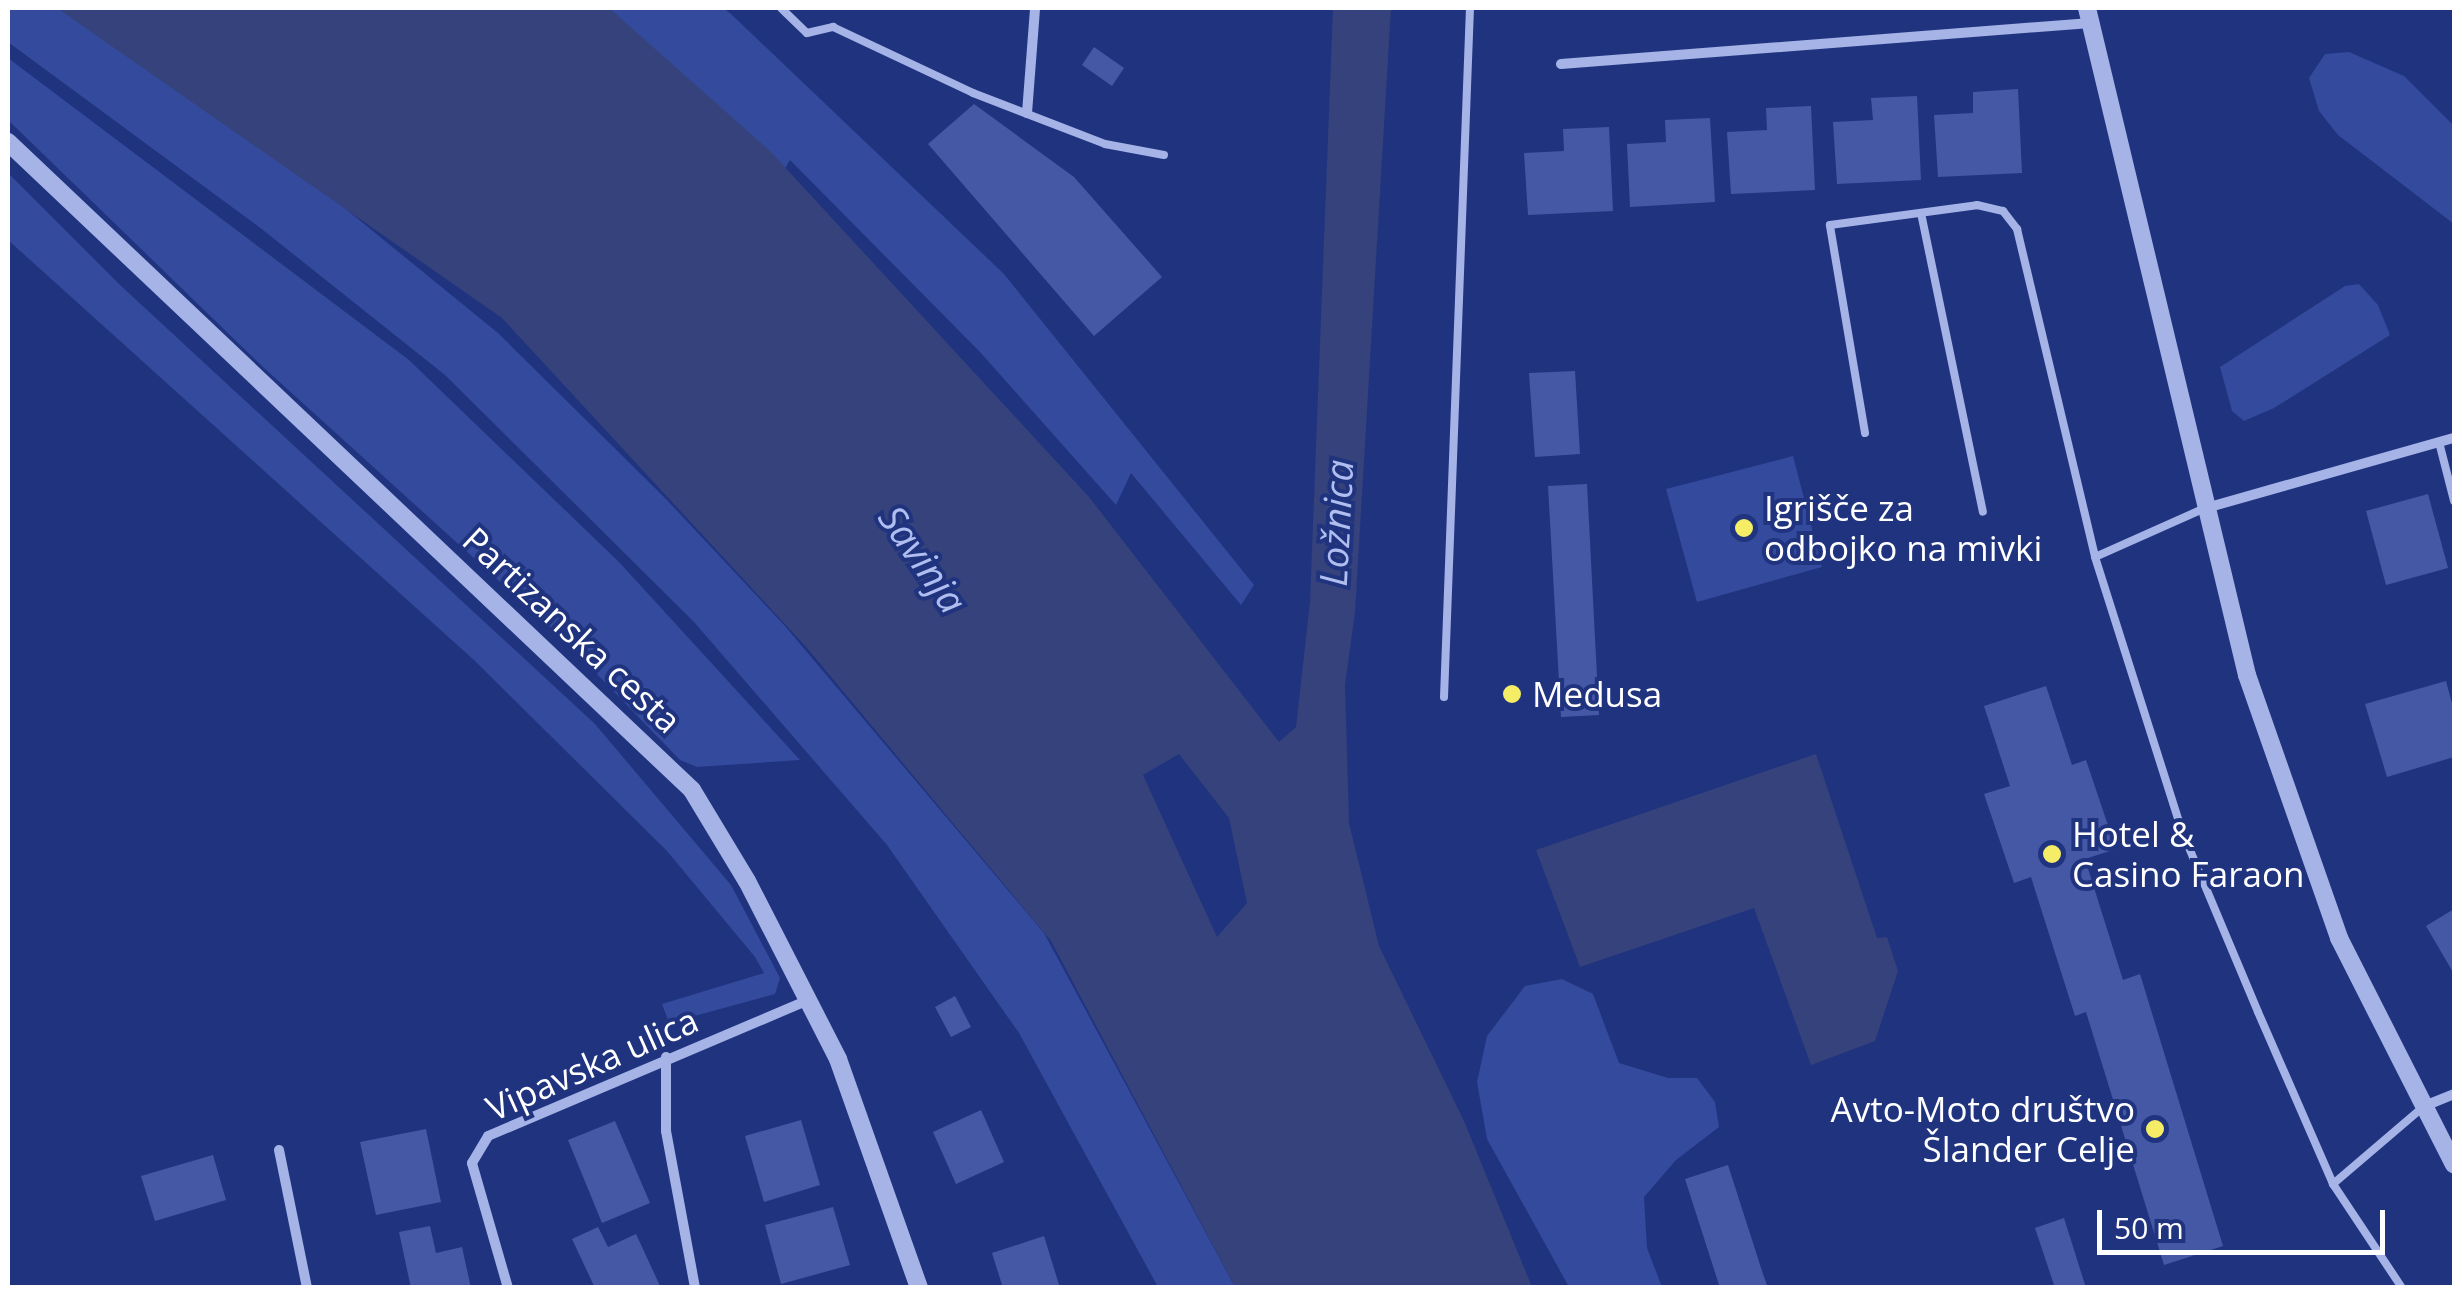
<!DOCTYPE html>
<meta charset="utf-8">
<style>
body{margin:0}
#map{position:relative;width:2462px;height:1295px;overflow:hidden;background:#20337f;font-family:"Open Sans",sans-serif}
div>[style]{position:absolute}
.green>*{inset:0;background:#334a9d}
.water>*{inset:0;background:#35427b}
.building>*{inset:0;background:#4558a6}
.service>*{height:8px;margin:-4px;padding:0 4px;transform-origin:4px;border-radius:4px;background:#a5b3e7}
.minor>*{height:10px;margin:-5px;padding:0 5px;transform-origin:5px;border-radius:5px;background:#a5b3e7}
.tertiary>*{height:18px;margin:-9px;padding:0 9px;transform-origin:9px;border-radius:9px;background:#a5b3e7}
.dots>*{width:28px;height:28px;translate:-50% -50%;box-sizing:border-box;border:5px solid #20337f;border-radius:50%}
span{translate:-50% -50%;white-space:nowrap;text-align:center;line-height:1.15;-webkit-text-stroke:8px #20337f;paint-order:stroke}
.poi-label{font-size:35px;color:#fff}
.left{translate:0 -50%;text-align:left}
.right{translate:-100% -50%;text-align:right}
.street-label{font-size:35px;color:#fff}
.water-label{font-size:38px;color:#b0beef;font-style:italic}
.frame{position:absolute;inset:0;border:10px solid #fff;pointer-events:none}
.scale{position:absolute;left:2097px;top:1210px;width:288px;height:45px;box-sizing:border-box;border:5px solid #fff;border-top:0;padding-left:12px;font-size:30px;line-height:35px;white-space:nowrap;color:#fff;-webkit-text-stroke:8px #20337f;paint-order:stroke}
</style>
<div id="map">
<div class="green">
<div style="clip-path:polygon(8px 8px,69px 8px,304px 175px,498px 333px,666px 499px,785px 626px,1044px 933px,1235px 1287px,1158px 1287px,1019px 1033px,887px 845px,694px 622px,445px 375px,263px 230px,8px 42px)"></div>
<div style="clip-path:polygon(589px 8px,723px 8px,731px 14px,1004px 274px,1254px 585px,1241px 605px,1131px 473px,1116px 505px,980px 352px,790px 160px,783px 172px)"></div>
<div style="clip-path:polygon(2349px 52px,2404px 76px,2454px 126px,2454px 224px,2338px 135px,2319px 111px,2309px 78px,2325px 54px)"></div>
<div style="clip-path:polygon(8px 58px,409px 360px,619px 562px,800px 760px,697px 767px,680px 760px,561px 637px,263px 367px,8px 120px)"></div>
<div style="clip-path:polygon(8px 173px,119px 284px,595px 724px,731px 885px,780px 978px,775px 994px,669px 1023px,662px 1004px,764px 973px,755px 957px,667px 851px,475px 661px,8px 240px)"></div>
<div style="clip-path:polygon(2359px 284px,2378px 305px,2390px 335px,2274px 408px,2244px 421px,2232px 411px,2220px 367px,2345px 286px)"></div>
<div style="clip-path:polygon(1793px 456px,1822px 567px,1697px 602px,1666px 489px)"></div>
<div style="clip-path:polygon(1562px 979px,1593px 994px,1619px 1063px,1668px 1078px,1697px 1078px,1715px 1102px,1719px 1127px,1676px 1160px,1644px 1197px,1647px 1248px,1662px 1287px,1569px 1287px,1487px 1139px,1477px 1082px,1487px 1036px,1525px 986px)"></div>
</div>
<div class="water">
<div style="clip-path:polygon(evenodd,57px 8px,609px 8px,770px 151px,1089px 497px,1279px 742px,1296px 727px,1310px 602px,1333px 8px,1391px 8px,1355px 612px,1345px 685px,1349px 823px,1379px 946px,1464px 1121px,1532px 1287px,1235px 1287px,1051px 941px,807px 648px,502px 318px,57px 8px,1179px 754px,1229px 818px,1247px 903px,1217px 937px,1143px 775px,1179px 754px)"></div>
<div style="clip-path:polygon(1816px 754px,1877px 938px,1887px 937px,1898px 971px,1875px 1041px,1811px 1065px,1754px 908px,1580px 967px,1536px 850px)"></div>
</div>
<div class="building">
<div style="clip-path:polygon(1094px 47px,1124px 68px,1112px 86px,1082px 65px)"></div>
<div style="clip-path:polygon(2018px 89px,2022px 173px,1938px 177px,1934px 115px,1973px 113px,1973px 92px)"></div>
<div style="clip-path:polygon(1917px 96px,1921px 180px,1837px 184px,1833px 122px,1873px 120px,1871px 98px)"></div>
<div style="clip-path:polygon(974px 104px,1074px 177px,1162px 277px,1094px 336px,928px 144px)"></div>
<div style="clip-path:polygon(1811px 106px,1815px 190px,1731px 194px,1727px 132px,1767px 130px,1766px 108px)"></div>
<div style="clip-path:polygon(1710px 118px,1715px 202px,1630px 207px,1627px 144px,1666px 142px,1665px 120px)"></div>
<div style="clip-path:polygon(1609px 127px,1613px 211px,1528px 215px,1524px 153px,1564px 151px,1563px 129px)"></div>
<div style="clip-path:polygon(1575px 371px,1580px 454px,1535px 457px,1529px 373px)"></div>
<div style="clip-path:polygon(1587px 484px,1599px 715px,1561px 717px,1548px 486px)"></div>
<div style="clip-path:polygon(2428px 494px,2448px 568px,2386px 585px,2366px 511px)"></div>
<div style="clip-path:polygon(2446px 681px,2454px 711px,2454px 757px,2387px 777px,2365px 704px)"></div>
<div style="clip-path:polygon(2046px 686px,2072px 765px,2086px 760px,2116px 849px,2085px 859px,2123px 980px,2140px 974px,2223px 1246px,2164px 1265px,2086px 1012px,2075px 1016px,2031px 877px,2014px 883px,1984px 794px,2010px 786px,1984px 706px)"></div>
<div style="clip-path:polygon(2454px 909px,2454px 974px,2426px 926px)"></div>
<div style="clip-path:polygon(955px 996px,971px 1027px,951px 1037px,935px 1007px)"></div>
<div style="clip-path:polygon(981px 1110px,1004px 1162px,956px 1184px,933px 1132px)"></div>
<div style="clip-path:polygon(801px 1120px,820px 1185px,764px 1202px,745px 1136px)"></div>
<div style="clip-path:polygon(615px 1121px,650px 1203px,602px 1223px,568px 1140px)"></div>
<div style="clip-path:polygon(426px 1129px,441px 1202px,376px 1215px,360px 1142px)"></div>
<div style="clip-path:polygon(213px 1155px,226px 1200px,155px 1221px,141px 1176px)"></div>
<div style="clip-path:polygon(1728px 1165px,1763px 1274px,1768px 1288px,1720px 1288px,1685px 1179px)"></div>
<div style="clip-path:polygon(833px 1207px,850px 1265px,781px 1284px,765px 1225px)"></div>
<div style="clip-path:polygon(2064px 1218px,2086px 1288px,2055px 1288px,2035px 1228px)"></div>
<div style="clip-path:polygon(430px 1226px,436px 1253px,462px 1247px,471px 1288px,411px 1288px,399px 1232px)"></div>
<div style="clip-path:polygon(598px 1227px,608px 1247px,636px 1234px,661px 1288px,595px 1288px,572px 1239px)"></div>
<div style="clip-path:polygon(1044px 1236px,1060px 1288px,1003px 1288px,992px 1253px)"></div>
</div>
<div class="service">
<div style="left:781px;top:8px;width:36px;rotate:44deg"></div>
<div style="left:807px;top:33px;width:27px;rotate:-13deg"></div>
<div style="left:833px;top:27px;width:155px;rotate:25.2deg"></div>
<div style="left:973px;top:93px;width:142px;rotate:21.1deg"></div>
<div style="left:1105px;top:144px;width:60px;rotate:10.6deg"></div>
<div style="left:1921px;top:213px;width:305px;rotate:78.3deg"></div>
<div style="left:1865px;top:433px;width:211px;rotate:-99.6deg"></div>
<div style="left:1830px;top:225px;width:148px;rotate:-7.7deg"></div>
<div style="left:1977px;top:205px;width:27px;rotate:13deg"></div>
<div style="left:2003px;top:211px;width:23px;rotate:52deg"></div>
<div style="left:2017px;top:229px;width:337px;rotate:76.6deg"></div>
<div style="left:2439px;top:442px;width:61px;rotate:75.7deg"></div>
<div style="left:2205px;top:508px;width:120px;rotate:156deg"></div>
<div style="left:2095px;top:557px;width:287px;rotate:72.4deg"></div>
<div style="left:2182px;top:831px;width:196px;rotate:67.2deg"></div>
<div style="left:2258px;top:1012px;width:188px;rotate:66.4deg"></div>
<div style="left:2333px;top:1184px;width:125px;rotate:56.4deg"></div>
<div style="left:1444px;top:697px;width:689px;rotate:-87.84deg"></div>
<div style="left:2333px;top:1184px;width:117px;rotate:-40.5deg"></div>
</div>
<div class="minor">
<div style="left:1561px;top:64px;width:531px;rotate:-4.43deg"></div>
<div style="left:1027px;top:113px;width:105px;rotate:-85.6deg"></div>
<div style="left:2206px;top:508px;width:258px;rotate:-15.8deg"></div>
<div style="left:666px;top:1057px;width:74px;rotate:90deg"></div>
<div style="left:666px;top:1131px;width:160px;rotate:79.5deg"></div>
<div style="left:2422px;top:1107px;width:35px;rotate:-22deg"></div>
<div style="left:279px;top:1150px;width:141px;rotate:78.5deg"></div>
<div style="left:508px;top:1288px;width:130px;rotate:-106.1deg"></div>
<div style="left:472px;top:1163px;width:31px;rotate:-59deg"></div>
<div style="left:488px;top:1136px;width:349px;rotate:-23deg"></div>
</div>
<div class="tertiary">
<div style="left:2087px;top:8px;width:686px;rotate:76.51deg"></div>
<div style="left:2247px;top:675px;width:279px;rotate:70.7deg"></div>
<div style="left:2339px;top:938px;width:254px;rotate:63.1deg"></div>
<div style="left:8px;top:142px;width:942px;rotate:43.45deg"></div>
<div style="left:692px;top:790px;width:106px;rotate:58.9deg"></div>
<div style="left:747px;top:881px;width:200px;rotate:62.9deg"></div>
<div style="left:838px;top:1059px;width:243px;rotate:70.5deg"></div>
</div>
<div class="dots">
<div style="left:1744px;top:528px;background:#f5ed66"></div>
<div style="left:1512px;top:694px;background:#f5ed66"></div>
<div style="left:2052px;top:854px;background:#f5ed66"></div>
<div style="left:2155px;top:1129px;background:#f5ed66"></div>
</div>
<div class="poi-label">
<span class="left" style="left:1764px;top:528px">Igrišče za<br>odbojko na mivki</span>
<span class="left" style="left:1532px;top:694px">Medusa</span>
<span class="left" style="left:2072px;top:854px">Hotel &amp;<br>Casino Faraon</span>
<span class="right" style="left:2135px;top:1129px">Avto-Moto društvo<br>Šlander Celje</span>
</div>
<div class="street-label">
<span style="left:572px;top:630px;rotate:43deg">Partizanska cesta</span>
<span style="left:592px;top:1064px;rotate:-24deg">Vipavska ulica</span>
</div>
<div class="water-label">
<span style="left:1336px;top:523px;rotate:-87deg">Ložnica</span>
<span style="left:923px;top:559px;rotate:55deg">Savinja</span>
</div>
<div class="frame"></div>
<div class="scale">50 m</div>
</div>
